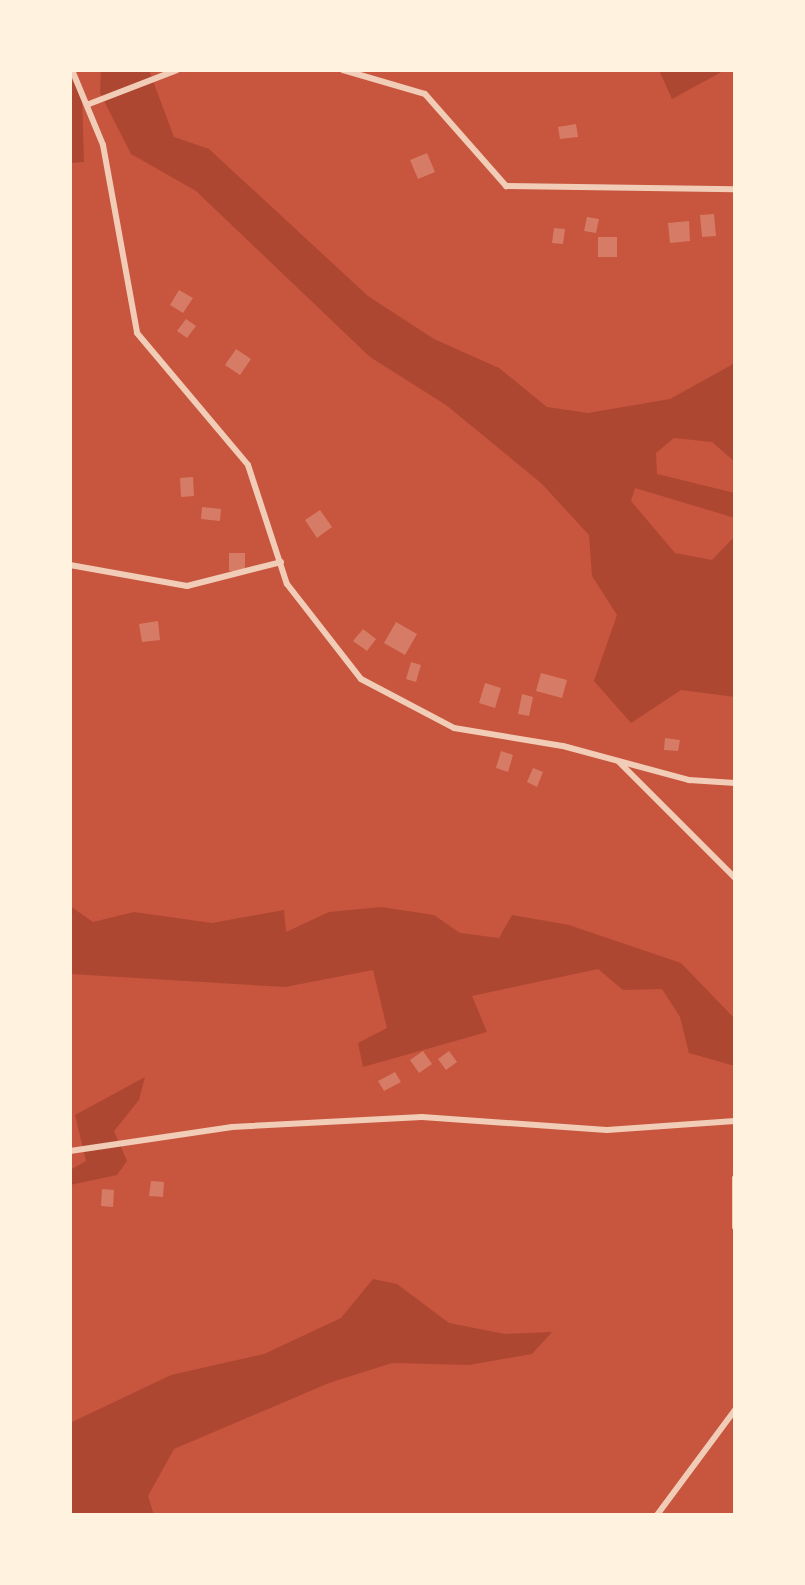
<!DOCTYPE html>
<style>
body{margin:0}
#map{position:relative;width:805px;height:1585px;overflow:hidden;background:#c8553d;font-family:"Fira Sans",sans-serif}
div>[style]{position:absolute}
.green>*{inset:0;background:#ae4732}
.building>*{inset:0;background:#d67c66}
.minor>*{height:6px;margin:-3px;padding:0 3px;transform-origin:3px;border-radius:3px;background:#f1ccb7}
span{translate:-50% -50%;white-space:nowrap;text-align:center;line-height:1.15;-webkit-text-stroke:6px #fff3e0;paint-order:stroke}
.frame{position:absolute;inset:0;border:72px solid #fff3e0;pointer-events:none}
</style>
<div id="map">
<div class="green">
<div style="clip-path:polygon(101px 70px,149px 70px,174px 137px,209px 149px,368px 296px,434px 339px,499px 368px,547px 407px,588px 413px,670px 399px,735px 363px,735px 462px,712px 442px,674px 438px,656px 453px,657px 474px,735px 493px,735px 518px,635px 488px,631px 501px,675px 553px,712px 560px,735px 536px,735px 697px,681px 690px,631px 723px,594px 681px,617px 615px,592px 576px,589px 535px,541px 483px,446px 405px,370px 357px,196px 191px,131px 154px,100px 93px)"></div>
<div style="clip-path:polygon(659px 70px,725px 70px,672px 99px)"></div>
<div style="clip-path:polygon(70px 77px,82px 96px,84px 162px,70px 163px)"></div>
<div style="clip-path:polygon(70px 906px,93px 922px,134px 912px,212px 923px,284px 910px,286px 932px,329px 912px,381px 907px,434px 915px,460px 933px,499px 938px,512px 915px,569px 925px,681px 963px,735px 1019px,735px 1066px,689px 1053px,680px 1017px,662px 989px,623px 990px,598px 969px,472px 996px,487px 1032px,363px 1067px,358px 1043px,387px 1028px,373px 970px,285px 987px,70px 974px)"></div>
<div style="clip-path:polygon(145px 1077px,139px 1100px,114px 1131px,127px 1161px,117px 1175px,70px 1185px,70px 1170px,86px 1161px,75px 1115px)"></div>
<div style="clip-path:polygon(373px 1279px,397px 1284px,449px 1323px,505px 1334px,552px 1332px,532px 1354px,469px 1365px,392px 1363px,329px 1383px,174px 1449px,148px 1496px,154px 1515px,70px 1515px,70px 1423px,171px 1375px,264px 1354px,341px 1318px)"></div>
</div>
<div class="building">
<div style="clip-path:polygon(576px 124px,578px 137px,560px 139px,558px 127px)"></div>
<div style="clip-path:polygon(427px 153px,435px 172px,418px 179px,410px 160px)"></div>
<div style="clip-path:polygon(714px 214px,716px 236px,702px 237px,700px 215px)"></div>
<div style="clip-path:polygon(587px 217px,599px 219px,596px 233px,584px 231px)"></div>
<div style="clip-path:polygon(689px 221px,690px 241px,670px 243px,668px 223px)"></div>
<div style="clip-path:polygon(554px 228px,565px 229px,563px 244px,552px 243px)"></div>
<div style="clip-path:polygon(598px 237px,617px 237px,617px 257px,598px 257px)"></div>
<div style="clip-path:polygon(179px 290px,193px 298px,183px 313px,170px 305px)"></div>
<div style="clip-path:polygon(186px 319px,196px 326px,187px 338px,177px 331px)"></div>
<div style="clip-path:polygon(236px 349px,251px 359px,240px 375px,225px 365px)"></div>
<div style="clip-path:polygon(193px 477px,194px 496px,181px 497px,180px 478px)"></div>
<div style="clip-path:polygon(202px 507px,221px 509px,220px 521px,201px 519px)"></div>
<div style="clip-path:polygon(320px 510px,332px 527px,317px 538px,305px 520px)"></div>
<div style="clip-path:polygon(229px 553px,245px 553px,245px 571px,229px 571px)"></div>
<div style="clip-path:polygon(158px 621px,160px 640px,142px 642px,139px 624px)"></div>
<div style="clip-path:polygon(396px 622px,417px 634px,405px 655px,384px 643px)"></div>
<div style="clip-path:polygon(363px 629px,376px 639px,367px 651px,353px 641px)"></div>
<div style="clip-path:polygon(411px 662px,421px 665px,416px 682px,406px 679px)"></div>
<div style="clip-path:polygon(541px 673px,567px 680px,562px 698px,536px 691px)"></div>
<div style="clip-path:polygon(485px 683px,501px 688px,495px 708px,479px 703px)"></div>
<div style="clip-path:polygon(522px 694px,533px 697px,529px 716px,518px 714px)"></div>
<div style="clip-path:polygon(665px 738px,680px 740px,678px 751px,664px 750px)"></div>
<div style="clip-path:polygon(501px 751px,513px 755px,508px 772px,496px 768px)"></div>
<div style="clip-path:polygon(533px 768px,543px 772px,537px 787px,527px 782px)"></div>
<div style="clip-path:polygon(423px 1051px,432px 1064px,419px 1073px,410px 1060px)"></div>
<div style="clip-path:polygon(449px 1051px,457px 1062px,446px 1070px,438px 1059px)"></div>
<div style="clip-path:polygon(395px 1072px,401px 1082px,384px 1091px,378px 1081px)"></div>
<div style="clip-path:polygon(151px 1181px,164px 1182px,163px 1197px,149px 1196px)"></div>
<div style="clip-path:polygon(102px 1189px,114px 1190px,113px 1207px,101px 1206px)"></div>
</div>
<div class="minor">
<div style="left:72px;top:70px;width:81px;rotate:67.5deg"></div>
<div style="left:103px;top:145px;width:191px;rotate:79.7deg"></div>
<div style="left:137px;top:333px;width:172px;rotate:49.9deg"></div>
<div style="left:248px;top:465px;width:125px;rotate:71.9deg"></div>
<div style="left:287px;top:584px;width:120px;rotate:52.1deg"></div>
<div style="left:361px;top:679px;width:105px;rotate:27.8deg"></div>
<div style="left:454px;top:728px;width:110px;rotate:9.4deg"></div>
<div style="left:563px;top:746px;width:131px;rotate:15.1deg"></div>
<div style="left:689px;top:780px;width:46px;rotate:3.7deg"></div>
<div style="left:343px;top:70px;width:85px;rotate:16.3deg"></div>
<div style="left:425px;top:94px;width:123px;rotate:48.6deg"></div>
<div style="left:506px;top:186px;width:229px;rotate:0.8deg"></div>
<div style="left:89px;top:104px;width:94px;rotate:-21.1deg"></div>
<div style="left:70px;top:565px;width:119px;rotate:10.2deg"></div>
<div style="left:187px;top:586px;width:97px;rotate:-14.3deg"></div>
<div style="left:619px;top:762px;width:164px;rotate:45deg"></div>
<div style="left:70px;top:1151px;width:164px;rotate:-8.4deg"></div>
<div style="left:232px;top:1127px;width:190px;rotate:-3deg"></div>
<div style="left:422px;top:1117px;width:185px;rotate:4deg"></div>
<div style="left:607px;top:1130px;width:128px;rotate:-4deg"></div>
<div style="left:735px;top:1178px;width:49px;rotate:90deg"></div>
<div style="left:657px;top:1515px;width:131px;rotate:-53.4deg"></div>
</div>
<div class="frame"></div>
</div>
